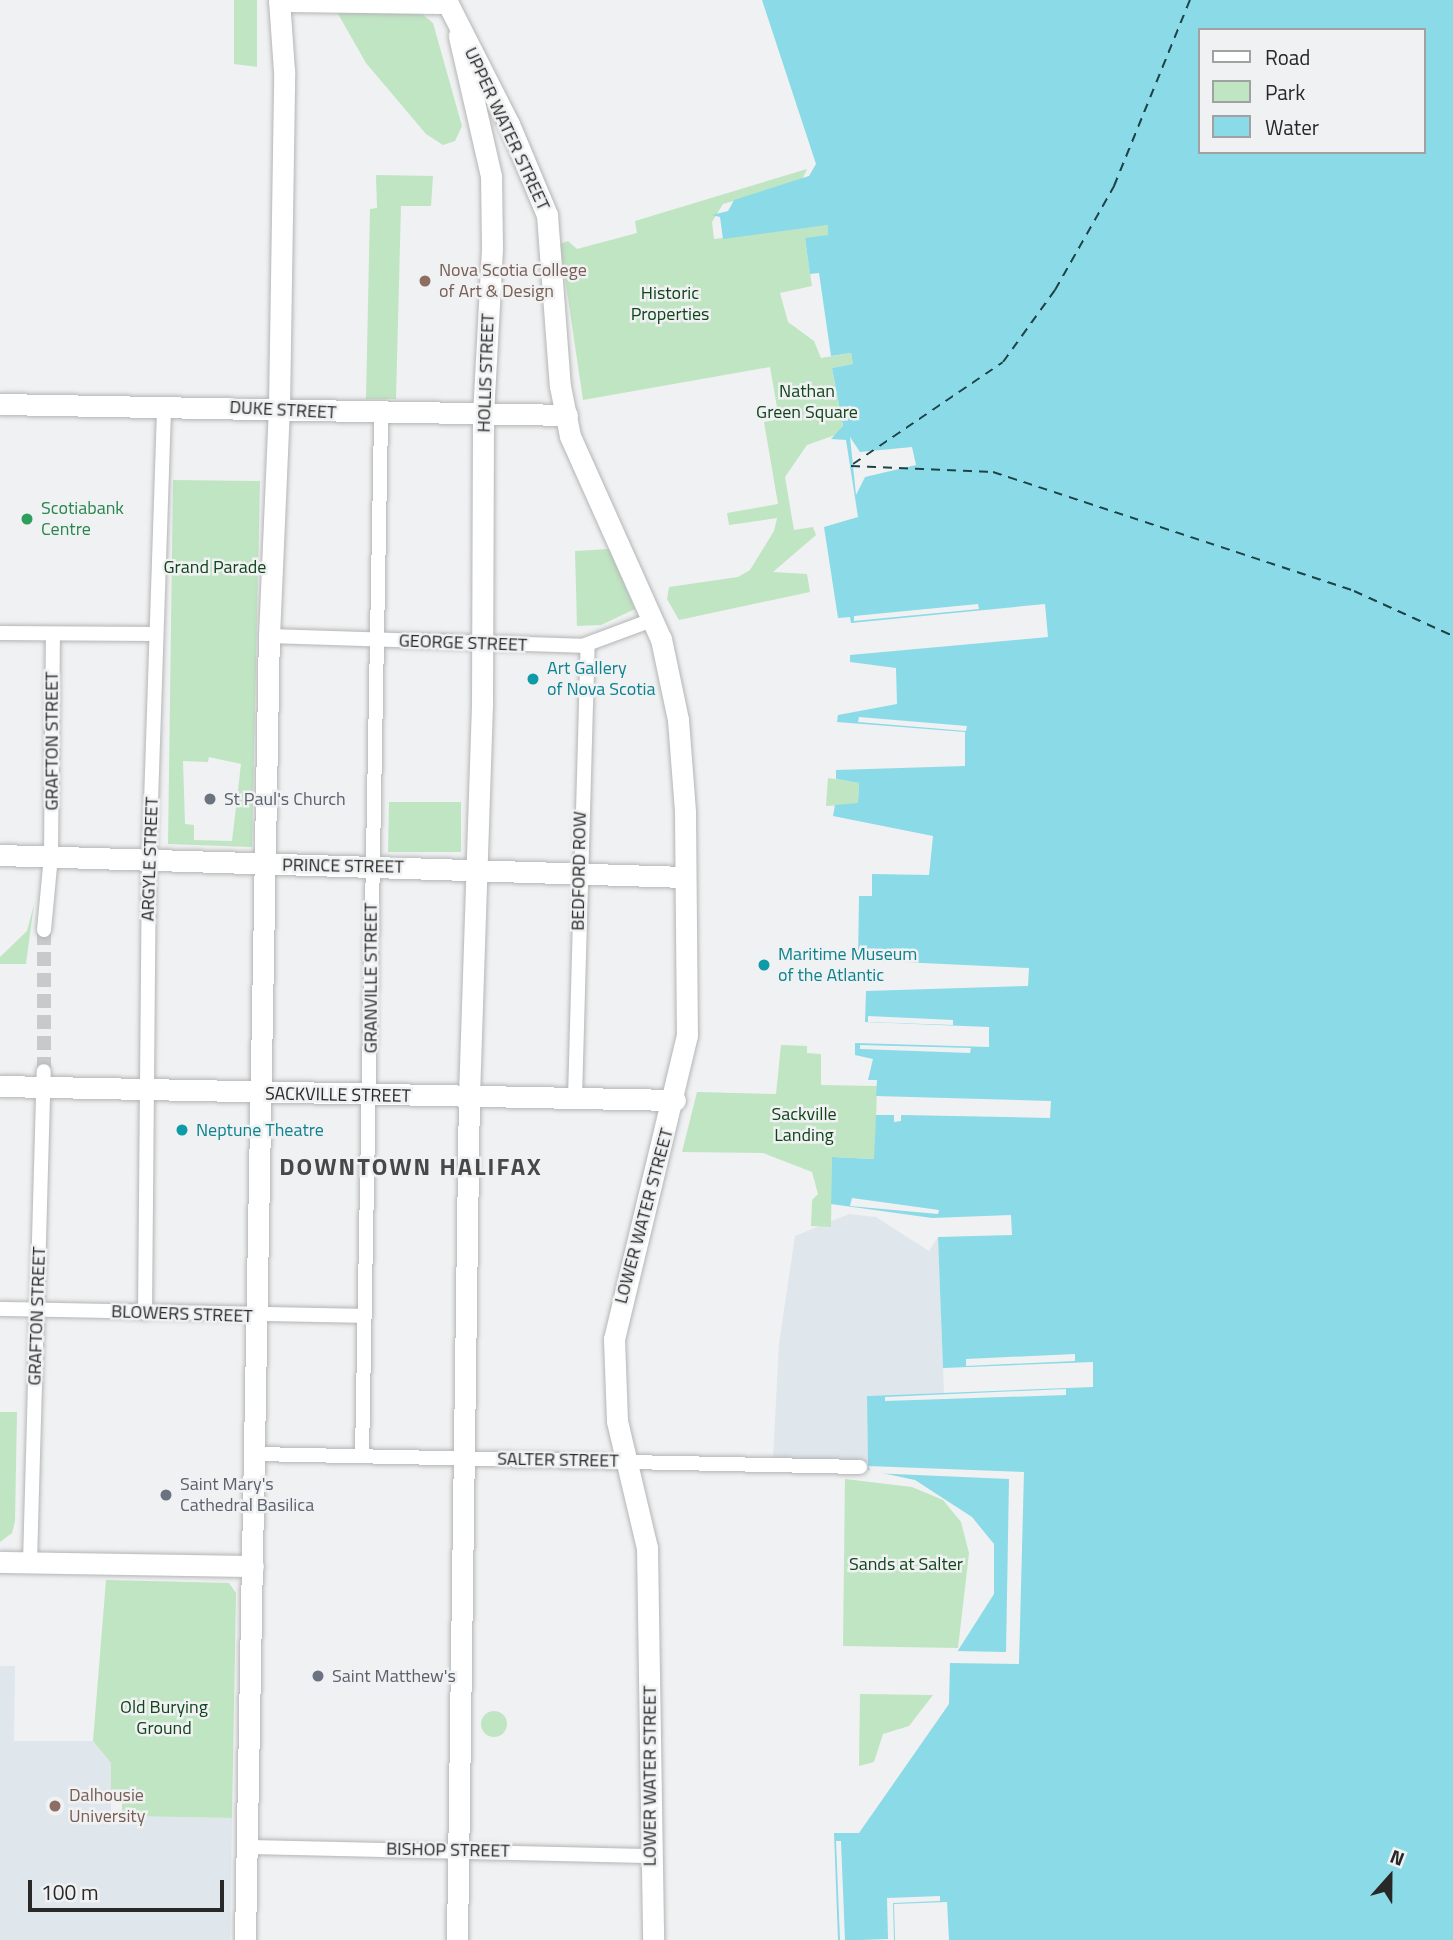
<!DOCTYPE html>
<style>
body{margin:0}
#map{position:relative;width:1453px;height:1940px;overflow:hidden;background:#f0f1f2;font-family:"Titillium Web",sans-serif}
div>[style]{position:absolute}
.built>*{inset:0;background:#dfe6ec}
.green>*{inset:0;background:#c0e5c3}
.round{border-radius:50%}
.water>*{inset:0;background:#8bdae7}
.pier>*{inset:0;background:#f0f1f2}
.ferry>*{height:2px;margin-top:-1px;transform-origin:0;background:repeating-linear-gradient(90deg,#1d4349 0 9px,transparent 0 16px)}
.street-tunnel>*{height:14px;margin-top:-7px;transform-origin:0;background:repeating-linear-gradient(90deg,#c8c9ca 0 14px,transparent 0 21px)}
.roads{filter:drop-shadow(0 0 2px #b4b5b6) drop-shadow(0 0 2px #b4b5b6)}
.street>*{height:14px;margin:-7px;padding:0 7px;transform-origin:7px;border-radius:7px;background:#fff}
.secondary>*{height:21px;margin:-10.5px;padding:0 10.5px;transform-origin:10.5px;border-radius:10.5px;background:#fff}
.dots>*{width:19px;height:19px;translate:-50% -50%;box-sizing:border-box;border:4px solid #f0f1f2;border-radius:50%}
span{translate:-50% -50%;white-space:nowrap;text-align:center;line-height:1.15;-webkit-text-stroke:5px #f0f1f2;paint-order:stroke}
.street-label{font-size:18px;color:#282828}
.education-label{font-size:18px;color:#785e54}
.left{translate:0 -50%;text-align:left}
.park-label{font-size:18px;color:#10441b}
.leisure-label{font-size:18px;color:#27864d}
.culture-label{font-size:18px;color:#0d838f}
.worship-label{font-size:18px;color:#5b616d}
.district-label{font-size:24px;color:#484849;font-weight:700;letter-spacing:2px}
.legend{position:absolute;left:1198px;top:28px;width:228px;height:126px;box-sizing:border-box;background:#f0f1f2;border:2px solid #a0a1a1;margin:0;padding:9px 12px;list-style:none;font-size:21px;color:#282828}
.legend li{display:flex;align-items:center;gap:14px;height:35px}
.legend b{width:35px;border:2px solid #a0a1a1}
.north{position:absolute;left:1355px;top:1842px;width:70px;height:70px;-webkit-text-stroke:5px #f0f1f2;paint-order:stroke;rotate:21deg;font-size:19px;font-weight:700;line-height:28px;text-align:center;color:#282828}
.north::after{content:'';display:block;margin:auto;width:24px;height:32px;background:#282828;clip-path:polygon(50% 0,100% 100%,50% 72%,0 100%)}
.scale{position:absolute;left:28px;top:1880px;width:196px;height:32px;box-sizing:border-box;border:4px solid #282828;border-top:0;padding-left:9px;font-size:21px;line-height:24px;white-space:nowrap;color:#282828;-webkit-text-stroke:5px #f0f1f2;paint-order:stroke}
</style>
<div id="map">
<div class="built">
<div style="clip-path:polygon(849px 1214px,876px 1217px,929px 1251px,938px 1237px,944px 1393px,867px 1396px,868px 1462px,773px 1458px,779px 1344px,795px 1236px)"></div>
<div style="clip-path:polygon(0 1666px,15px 1666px,14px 1741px,93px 1741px,111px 1763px,111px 1816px,232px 1818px,230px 1940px,0 1940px)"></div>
</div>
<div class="green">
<div style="clip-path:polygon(234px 0,257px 0,257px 67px,234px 64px)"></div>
<div style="clip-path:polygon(337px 12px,421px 13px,433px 23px,462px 126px,455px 141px,443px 145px,426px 134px,366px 63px)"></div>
<div style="clip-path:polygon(807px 169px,801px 182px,723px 204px,712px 222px,714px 239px,828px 225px,829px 235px,805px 239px,812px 286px,780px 293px,788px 322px,814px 341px,821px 358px,851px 353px,853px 364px,832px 368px,843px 427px,838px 434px,807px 445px,785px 477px,794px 530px,813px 527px,816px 535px,773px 572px,807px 574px,810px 592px,679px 620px,667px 599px,669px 587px,738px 577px,750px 570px,774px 531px,777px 518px,729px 525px,727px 513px,778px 504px,764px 422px,779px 419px,770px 367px,583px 400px,560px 244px,568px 241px,577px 249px,637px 233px,635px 221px)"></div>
<div style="clip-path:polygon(376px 175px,433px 176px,431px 206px,401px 206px,396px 399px,366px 399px,370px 209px,377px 208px)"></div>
<div style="clip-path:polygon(evenodd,173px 480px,260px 481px,252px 847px,168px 844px,173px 480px,209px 757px,241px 764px,232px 841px,194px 840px,194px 825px,185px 824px,183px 761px,208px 762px,209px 757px)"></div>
<div style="clip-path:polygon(609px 549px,635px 609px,601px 625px,577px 626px,575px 551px)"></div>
<div style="clip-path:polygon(828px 778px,859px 783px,858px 804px,826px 806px)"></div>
<div style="clip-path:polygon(389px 802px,461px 802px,461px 852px,388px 852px)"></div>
<div style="clip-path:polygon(34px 904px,26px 964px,0 964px,0 957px,27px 931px)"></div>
<div style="clip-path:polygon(781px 1045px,807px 1046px,807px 1053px,821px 1054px,821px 1085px,877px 1086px,875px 1159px,832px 1157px,831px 1227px,811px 1226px,812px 1200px,818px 1194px,812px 1172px,763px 1153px,682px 1152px,697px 1092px,776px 1094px)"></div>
<div style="clip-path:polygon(0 1412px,17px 1412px,15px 1521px,12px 1533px,0 1542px)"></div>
<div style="clip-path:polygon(845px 1479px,912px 1487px,943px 1500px,961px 1522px,969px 1553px,958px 1648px,843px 1646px)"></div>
<div style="clip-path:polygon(106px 1580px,229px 1583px,236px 1593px,232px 1818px,122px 1816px,122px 1803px,111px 1795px,111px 1763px,93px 1741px)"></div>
<div style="clip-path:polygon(860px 1694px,933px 1695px,909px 1726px,883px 1734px,874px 1762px,859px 1766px)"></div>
<div class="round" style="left:481px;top:1711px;width:26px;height:26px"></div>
</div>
<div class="water">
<div style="clip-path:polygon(evenodd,762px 0,1453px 0,1453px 1940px,949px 1940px,947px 1902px,894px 1904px,895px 1940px,838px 1940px,834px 1833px,859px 1833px,949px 1704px,950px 1663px,994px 1594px,994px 1544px,972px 1517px,915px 1480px,868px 1470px,867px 1396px,1093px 1387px,1093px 1362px,943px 1368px,938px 1237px,1012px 1235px,1011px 1215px,932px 1218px,831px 1204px,832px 1157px,874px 1159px,876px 1115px,894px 1115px,894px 1122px,901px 1121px,901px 1115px,1050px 1118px,1051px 1101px,876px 1096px,877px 1080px,868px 1080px,873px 1059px,855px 1055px,855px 1043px,989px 1047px,989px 1027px,865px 1022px,866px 991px,1028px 986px,1029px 968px,858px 960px,859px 896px,872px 896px,872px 874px,929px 875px,933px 836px,833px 816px,835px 805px,858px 803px,859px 783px,836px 779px,836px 770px,965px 766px,965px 732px,837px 722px,838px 715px,897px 704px,896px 668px,850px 662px,850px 655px,1048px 637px,1045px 604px,851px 623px,850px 617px,838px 618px,824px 527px,858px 517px,846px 440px,831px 439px,843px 426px,832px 368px,853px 364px,851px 353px,831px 356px,819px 273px,810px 274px,805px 238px,828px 235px,828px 225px,723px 239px,720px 217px,712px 215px,728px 211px,734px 200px,809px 176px,816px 164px,762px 0,1199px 30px,1423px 30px,1423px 152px,1199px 152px,1199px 30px)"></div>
</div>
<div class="pier">
<div style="clip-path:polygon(850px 437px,860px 452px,912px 447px,916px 465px,865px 477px,856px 495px)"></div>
<div style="clip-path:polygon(978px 604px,979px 609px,854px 621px,854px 616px)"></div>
<div style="clip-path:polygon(859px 717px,967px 726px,966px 731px,858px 722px)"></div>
<div style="clip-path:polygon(868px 1016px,953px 1020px,953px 1025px,868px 1022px)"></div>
<div style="clip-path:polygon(860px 1045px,971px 1048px,970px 1053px,860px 1049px)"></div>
<div style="clip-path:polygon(852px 1198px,939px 1210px,938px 1214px,850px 1206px)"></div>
<div style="clip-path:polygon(1075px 1354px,1075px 1361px,966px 1366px,966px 1359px)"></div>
<div style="clip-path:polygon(1066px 1389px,1066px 1395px,885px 1401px,885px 1397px)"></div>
<div style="clip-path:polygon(868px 1466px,1024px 1472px,1019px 1664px,950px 1663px,955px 1651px,1006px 1652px,1009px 1479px,871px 1473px)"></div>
<div style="clip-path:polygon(836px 1841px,841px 1841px,845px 1940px,840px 1940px)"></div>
<div style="clip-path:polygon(940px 1896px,940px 1901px,893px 1903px,894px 1940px,860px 1940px,888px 1939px,887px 1898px)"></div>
</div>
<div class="ferry">
<div style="left:853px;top:464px;width:181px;rotate:-34.2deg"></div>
<div style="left:1003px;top:362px;width:89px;rotate:-54.2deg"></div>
<div style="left:1055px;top:290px;width:120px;rotate:-60.4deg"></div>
<div style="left:1114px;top:186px;width:201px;rotate:-67.8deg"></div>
<div style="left:851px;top:466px;width:142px;rotate:2.4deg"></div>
<div style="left:993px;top:472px;width:380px;rotate:18.2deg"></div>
<div style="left:1354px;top:591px;width:109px;rotate:24.4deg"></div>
</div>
<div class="street-tunnel">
<div style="left:44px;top:1071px;width:141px;rotate:-90deg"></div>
</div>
<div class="roads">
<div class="street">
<div style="left:0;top:633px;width:156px;rotate:0.4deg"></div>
<div style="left:269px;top:636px;width:313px;rotate:1.8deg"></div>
<div style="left:582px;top:646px;width:75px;rotate:-20.4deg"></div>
<div style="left:44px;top:930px;width:74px;rotate:-84.6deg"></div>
<div style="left:51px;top:856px;width:222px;rotate:-89.5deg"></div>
<div style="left:575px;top:1098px;width:452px;rotate:-88.4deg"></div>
<div style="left:0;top:1309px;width:364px;rotate:1.1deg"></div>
<div style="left:145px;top:1313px;width:451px;rotate:-89.5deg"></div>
<div style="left:149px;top:862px;width:456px;rotate:-88.1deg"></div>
<div style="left:256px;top:1454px;width:604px;rotate:1.23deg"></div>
<div style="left:362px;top:1456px;width:1041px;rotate:-88.95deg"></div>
<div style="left:30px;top:1562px;width:491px;rotate:-88.4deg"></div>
<div style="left:247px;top:1847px;width:403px;rotate:1.3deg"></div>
</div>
<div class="secondary">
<div style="left:446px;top:0;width:139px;rotate:63.1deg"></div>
<div style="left:509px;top:124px;width:99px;rotate:67.3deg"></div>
<div style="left:547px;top:215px;width:171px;rotate:85.7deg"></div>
<div style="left:560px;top:386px;width:51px;rotate:78.7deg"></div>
<div style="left:570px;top:436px;width:222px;rotate:65.9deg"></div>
<div style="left:661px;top:639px;width:83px;rotate:78.1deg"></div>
<div style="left:678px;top:720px;width:92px;rotate:85.6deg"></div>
<div style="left:685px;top:812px;width:223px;rotate:89.5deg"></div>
<div style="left:687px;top:1035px;width:313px;rotate:103.5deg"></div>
<div style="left:614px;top:1339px;width:82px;rotate:87.9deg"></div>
<div style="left:617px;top:1421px;width:130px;rotate:76.7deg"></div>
<div style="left:647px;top:1548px;width:392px;rotate:89.1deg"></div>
<div style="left:279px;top:1px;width:169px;rotate:0.7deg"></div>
<div style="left:0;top:404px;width:567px;rotate:1.11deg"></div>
<div style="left:0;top:855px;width:685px;rotate:1.84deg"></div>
<div style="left:0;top:1086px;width:675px;rotate:1.19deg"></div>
<div style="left:0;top:1562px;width:253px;rotate:0.9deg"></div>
<div style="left:245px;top:1940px;width:1304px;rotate:-88.95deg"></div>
<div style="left:269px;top:636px;width:229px;rotate:-87.5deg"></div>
<div style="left:279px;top:407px;width:336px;rotate:-89.1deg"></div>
<div style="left:284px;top:71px;width:71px;rotate:-94deg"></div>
<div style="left:457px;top:1940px;width:844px;rotate:-89.19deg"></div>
<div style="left:469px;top:1096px;width:391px;rotate:-88.1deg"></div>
<div style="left:482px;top:705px;width:290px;rotate:-89.8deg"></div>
<div style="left:483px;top:415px;width:168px;rotate:-86.9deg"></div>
<div style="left:492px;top:247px;width:71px;rotate:-90.8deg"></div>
<div style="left:491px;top:176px;width:144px;rotate:-102.9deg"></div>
</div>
</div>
<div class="dots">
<div style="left:425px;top:281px;background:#8d6e63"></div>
<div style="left:27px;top:519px;background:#2e9e5b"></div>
<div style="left:533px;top:679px;background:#0f9aa8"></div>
<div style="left:210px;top:799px;background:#6b7280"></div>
<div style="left:764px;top:965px;background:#0f9aa8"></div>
<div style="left:182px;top:1130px;background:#0f9aa8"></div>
<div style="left:166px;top:1495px;background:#6b7280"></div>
<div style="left:318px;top:1676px;background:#6b7280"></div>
<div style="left:55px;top:1806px;background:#8d6e63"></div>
</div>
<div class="street-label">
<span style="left:507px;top:129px;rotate:65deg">UPPER WATER STREET</span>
<span style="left:486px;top:373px;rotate:-88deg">HOLLIS STREET</span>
<span style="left:283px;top:410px;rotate:3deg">DUKE STREET</span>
<span style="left:463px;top:643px;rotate:2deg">GEORGE STREET</span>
<span style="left:52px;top:741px;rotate:-90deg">GRAFTON STREET</span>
<span style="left:150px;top:859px;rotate:-88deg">ARGYLE STREET</span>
<span style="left:343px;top:866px;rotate:1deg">PRINCE STREET</span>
<span style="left:579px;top:871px;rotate:-89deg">BEDFORD ROW</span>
<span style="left:371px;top:978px;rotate:-90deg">GRANVILLE STREET</span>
<span style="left:338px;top:1095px;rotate:1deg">SACKVILLE STREET</span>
<span style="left:644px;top:1216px;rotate:-75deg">LOWER WATER STREET</span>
<span style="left:182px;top:1314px;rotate:2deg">BLOWERS STREET</span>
<span style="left:37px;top:1316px;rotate:-88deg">GRAFTON STREET</span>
<span style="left:558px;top:1460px;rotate:1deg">SALTER STREET</span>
<span style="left:650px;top:1776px;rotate:-90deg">LOWER WATER STREET</span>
<span style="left:448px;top:1850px;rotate:1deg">BISHOP STREET</span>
</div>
<div class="education-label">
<span class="left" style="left:439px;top:281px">Nova Scotia College<br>of Art &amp; Design</span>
<span class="left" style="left:69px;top:1806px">Dalhousie<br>University</span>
</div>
<div class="park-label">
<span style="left:670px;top:304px">Historic<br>Properties</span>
<span style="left:807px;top:402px">Nathan<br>Green Square</span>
<span style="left:215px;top:567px">Grand Parade</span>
<span style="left:804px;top:1125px">Sackville<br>Landing</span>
<span style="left:906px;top:1564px">Sands at Salter</span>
<span style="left:164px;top:1718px">Old Burying<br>Ground</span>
</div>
<div class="leisure-label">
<span class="left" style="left:41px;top:519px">Scotiabank<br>Centre</span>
</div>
<div class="culture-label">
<span class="left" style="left:547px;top:679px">Art Gallery<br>of Nova Scotia</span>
<span class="left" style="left:778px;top:965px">Maritime Museum<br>of the Atlantic</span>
<span class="left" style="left:196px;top:1130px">Neptune Theatre</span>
</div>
<div class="worship-label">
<span class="left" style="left:224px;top:799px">St Paul's Church</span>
<span class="left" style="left:180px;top:1495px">Saint Mary's<br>Cathedral Basilica</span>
<span class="left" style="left:332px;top:1676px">Saint Matthew's</span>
</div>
<div class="district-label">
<span style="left:411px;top:1167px">DOWNTOWN HALIFAX</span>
</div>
<ul class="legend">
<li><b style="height:9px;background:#fff"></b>Road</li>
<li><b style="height:19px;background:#c0e5c3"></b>Park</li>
<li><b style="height:19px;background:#8bdae7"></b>Water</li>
</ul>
<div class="north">N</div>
<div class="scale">100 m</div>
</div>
